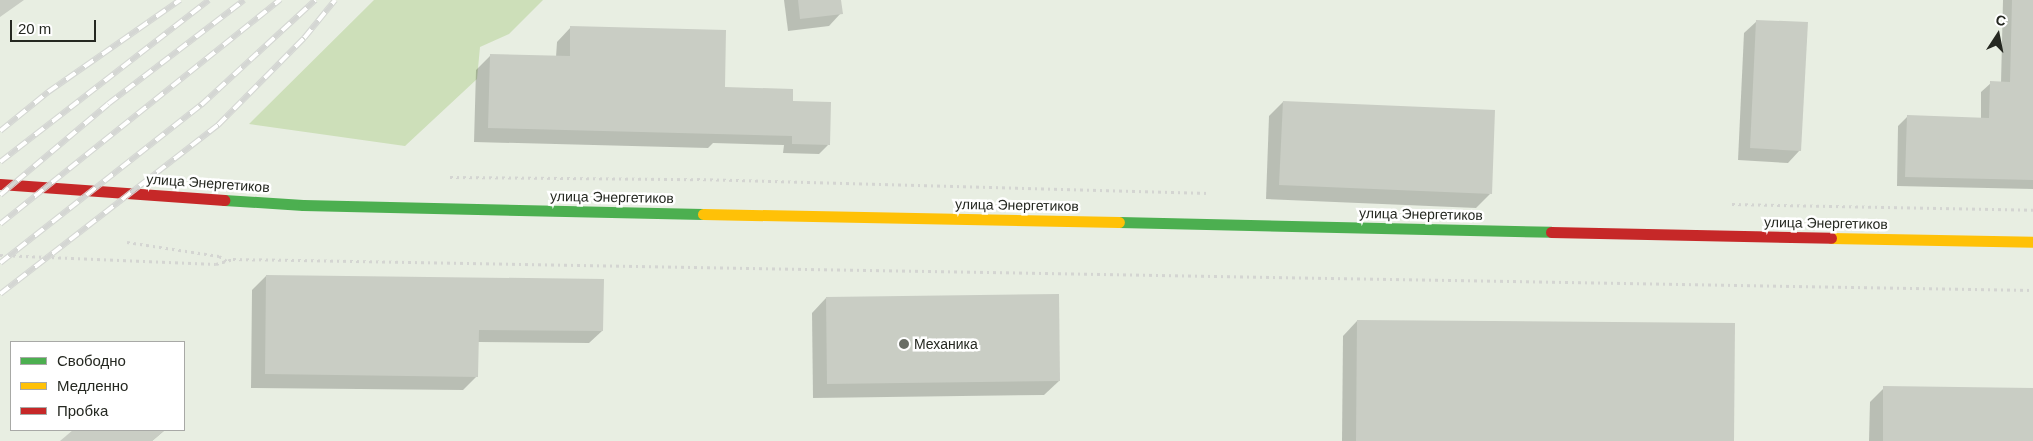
<!DOCTYPE html>
<meta charset="utf-8">
<style>
body{margin:0}
#map{position:relative;width:2033px;height:441px;overflow:hidden;background:#e8eee2;font-family:Arial,sans-serif}
div>[style]{position:absolute}
.green>*{inset:0;background:#cddfb9}
.shadow>*{inset:0;background:#0003}
.building>*{inset:0;background:#c9cdc4}
.path>*{height:3px;margin-top:-1.5px;transform-origin:0;background:repeating-linear-gradient(90deg,#d4d5d2 0 2.5px,transparent 0 6.5px)}
.fast>*{height:11px;margin:-5.5px;padding:0 5.5px;transform-origin:5.5px;border-radius:5.5px;background:#4caf50}
.slow>*{height:11px;margin:-5.5px;padding:0 5.5px;transform-origin:5.5px;border-radius:5.5px;background:#ffc107}
.jam>*{height:11px;margin:-5.5px;padding:0 5.5px;transform-origin:5.5px;border-radius:5.5px;background:#c62828}
.rail>*{height:5.5px;margin-top:-2.75px;transform-origin:0;background:repeating-linear-gradient(90deg,#fff 0 11px,#d4d6d3 0 22px);box-sizing:border-box;border-block:1px solid #d4d6d3}
.dots>*{width:14px;height:14px;translate:-50% -50%;box-sizing:border-box;border:2px solid #fff;border-radius:50%}
span{translate:-50% -50%;white-space:nowrap;text-align:center;line-height:1.15;-webkit-text-stroke:5px #fff;paint-order:stroke}
.street-label{font-size:14px;color:#252821}
.poi-label{font-size:14px;color:#252821}
.left{translate:0 -50%;text-align:left}
.legend{position:absolute;left:10px;top:341px;width:175px;height:90px;box-sizing:border-box;background:#fff;border:1px solid #a8a9a6;margin:0;padding:6px 9px;list-style:none;font-size:15px;color:#252821}
.legend li{display:flex;align-items:center;gap:10px;height:25px}
.legend b{width:25px;border:1px solid #a8a9a6}
.north{position:absolute;left:1973px;top:10px;width:50px;height:50px;-webkit-text-stroke:4px #fff;paint-order:stroke;rotate:11deg;font-size:14px;font-weight:700;line-height:20px;text-align:center;color:#252821}
.north::after{content:'';display:block;margin:auto;width:18px;height:22px;background:#252821;clip-path:polygon(50% 0,100% 100%,50% 72%,0 100%)}
.scale{position:absolute;left:10px;top:20px;width:86px;height:22px;box-sizing:border-box;border:2px solid #252821;border-top:0;padding-left:6px;font-size:15px;line-height:18px;white-space:nowrap;color:#252821;-webkit-text-stroke:4px #fff;paint-order:stroke}
</style>
<div id="map">
<div class="green">
<div style="clip-path:polygon(374px 0,543px 0,509px 34px,480px 47px,477px 79px,405px 146px,249px 124px)"></div>
</div>
<div class="shadow">
<div style="clip-path:polygon(784px 0,840px 0,841px 13px,829px 26px,788px 31px)"></div>
<div style="clip-path:polygon(2003px 0,2033px 0,2033px 189px,1897px 186px,1898px 126px,1907px 117px,1981px 119px,1981px 92px,1991px 83px,2001px 83px)"></div>
<div style="clip-path:polygon(1757px 21px,1800px 150px,1788px 163px,1738px 160px,1744px 33px)"></div>
<div style="clip-path:polygon(571px 27px,723px 91px,792px 102px,828px 145px,819px 154px,783px 153px,784px 145px,713px 143px,708px 148px,474px 142px,476px 70px,490px 56px,556px 57px,557px 42px)"></div>
<div style="clip-path:polygon(1283px 102px,1490px 194px,1476px 208px,1266px 199px,1269px 116px)"></div>
<div style="clip-path:polygon(266px 276px,602px 331px,589px 343px,478px 342px,477px 376px,463px 390px,251px 388px,252px 290px)"></div>
<div style="clip-path:polygon(826px 298px,1059px 381px,1044px 395px,813px 398px,812px 313px)"></div>
<div style="clip-path:polygon(1357px 321px,1733px 441px,1342px 441px,1343px 336px)"></div>
<div style="clip-path:polygon(1884px 388px,2033px 389px,2033px 441px,1869px 441px,1870px 402px)"></div>
<div style="clip-path:polygon(75px 430px,165px 430px,152px 441px,62px 441px)"></div>
</div>
<div class="building">
<div style="clip-path:polygon(0 0,24px 0,0 17px)"></div>
<div style="clip-path:polygon(798px 0,841px 0,843px 14px,800px 19px)"></div>
<div style="clip-path:polygon(2012px 0,2033px 0,2033px 180px,1905px 177px,1907px 115px,1989px 118px,1990px 81px,2010px 82px)"></div>
<div style="clip-path:polygon(1756px 20px,1808px 22px,1801px 151px,1750px 148px)"></div>
<div style="clip-path:polygon(570px 26px,726px 30px,725px 87px,793px 89px,793px 101px,831px 102px,830px 145px,792px 144px,792px 136px,488px 128px,490px 54px,570px 56px)"></div>
<div style="clip-path:polygon(1283px 101px,1495px 110px,1492px 194px,1279px 185px)"></div>
<div style="clip-path:polygon(266px 275px,604px 279px,603px 331px,479px 330px,478px 377px,265px 374px)"></div>
<div style="clip-path:polygon(1059px 294px,1060px 381px,827px 384px,826px 297px)"></div>
<div style="clip-path:polygon(1357px 320px,1735px 323px,1734px 441px,1356px 441px)"></div>
<div style="clip-path:polygon(1883px 386px,2033px 388px,2033px 441px,1883px 441px)"></div>
<div style="clip-path:polygon(73px 430px,165px 430px,152px 441px,60px 441px)"></div>
</div>
<div class="path">
<div style="left:450px;top:177px;width:247px;rotate:0.5deg"></div>
<div style="left:697px;top:179px;width:512px;rotate:1.57deg"></div>
<div style="left:1732px;top:204px;width:301px;rotate:1.1deg"></div>
<div style="left:127px;top:242px;width:93px;rotate:8.7deg"></div>
<div style="left:219px;top:256px;width:9px;rotate:32deg"></div>
<div style="left:0;top:255px;width:216px;rotate:2.4deg"></div>
<div style="left:216px;top:264px;width:18px;rotate:-16deg"></div>
<div style="left:233px;top:259px;width:1800px;rotate:0.99deg"></div>
</div>
<div class="fast">
<div style="left:224px;top:200px;width:79px;rotate:3.6deg"></div>
<div style="left:303px;top:205px;width:400px;rotate:1.3deg"></div>
<div style="left:1119px;top:222px;width:432px;rotate:1.3deg"></div>
</div>
<div class="slow">
<div style="left:703px;top:214px;width:416px;rotate:1.1deg"></div>
<div style="left:1831px;top:238px;width:202px;rotate:1.1deg"></div>
</div>
<div class="jam">
<div style="left:0;top:184px;width:225px;rotate:4.1deg"></div>
<div style="left:1551px;top:232px;width:280px;rotate:1.2deg"></div>
</div>
<div class="rail">
<div style="left:0;top:131px;width:62px;rotate:-39.1deg"></div>
<div style="left:48px;top:92px;width:161px;rotate:-34.9deg"></div>
<div style="left:0;top:162px;width:264px;rotate:-37.8deg"></div>
<div style="left:0;top:195px;width:141px;rotate:-40.1deg"></div>
<div style="left:108px;top:104px;width:171px;rotate:-37.4deg"></div>
<div style="left:0;top:224px;width:359px;rotate:-38.7deg"></div>
<div style="left:0;top:263px;width:256px;rotate:-38.2deg"></div>
<div style="left:201px;top:105px;width:155px;rotate:-42.6deg"></div>
<div style="left:0;top:294px;width:276px;rotate:-37.8deg"></div>
<div style="left:218px;top:125px;width:122px;rotate:-45.3deg"></div>
<div style="left:304px;top:38px;width:49px;rotate:-50.8deg"></div>
</div>
<div class="dots">
<div style="left:904px;top:344px;background:#696d65"></div>
</div>
<div class="street-label">
<span style="left:208px;top:183px;rotate:4deg">улица Энергетиков</span>
<span style="left:612px;top:197px;rotate:1deg">улица Энергетиков</span>
<span style="left:1017px;top:205px;rotate:1deg">улица Энергетиков</span>
<span style="left:1421px;top:214px;rotate:1deg">улица Энергетиков</span>
<span style="left:1826px;top:223px;rotate:1deg">улица Энергетиков</span>
</div>
<div class="poi-label">
<span class="left" style="left:914px;top:344px">Механика</span>
</div>
<ul class="legend">
<li><b style="height:6px;background:#4caf50"></b>Свободно</li>
<li><b style="height:6px;background:#ffc107"></b>Медленно</li>
<li><b style="height:6px;background:#c62828"></b>Пробка</li>
</ul>
<div class="north">С</div>
<div class="scale">20 m</div>
</div>
